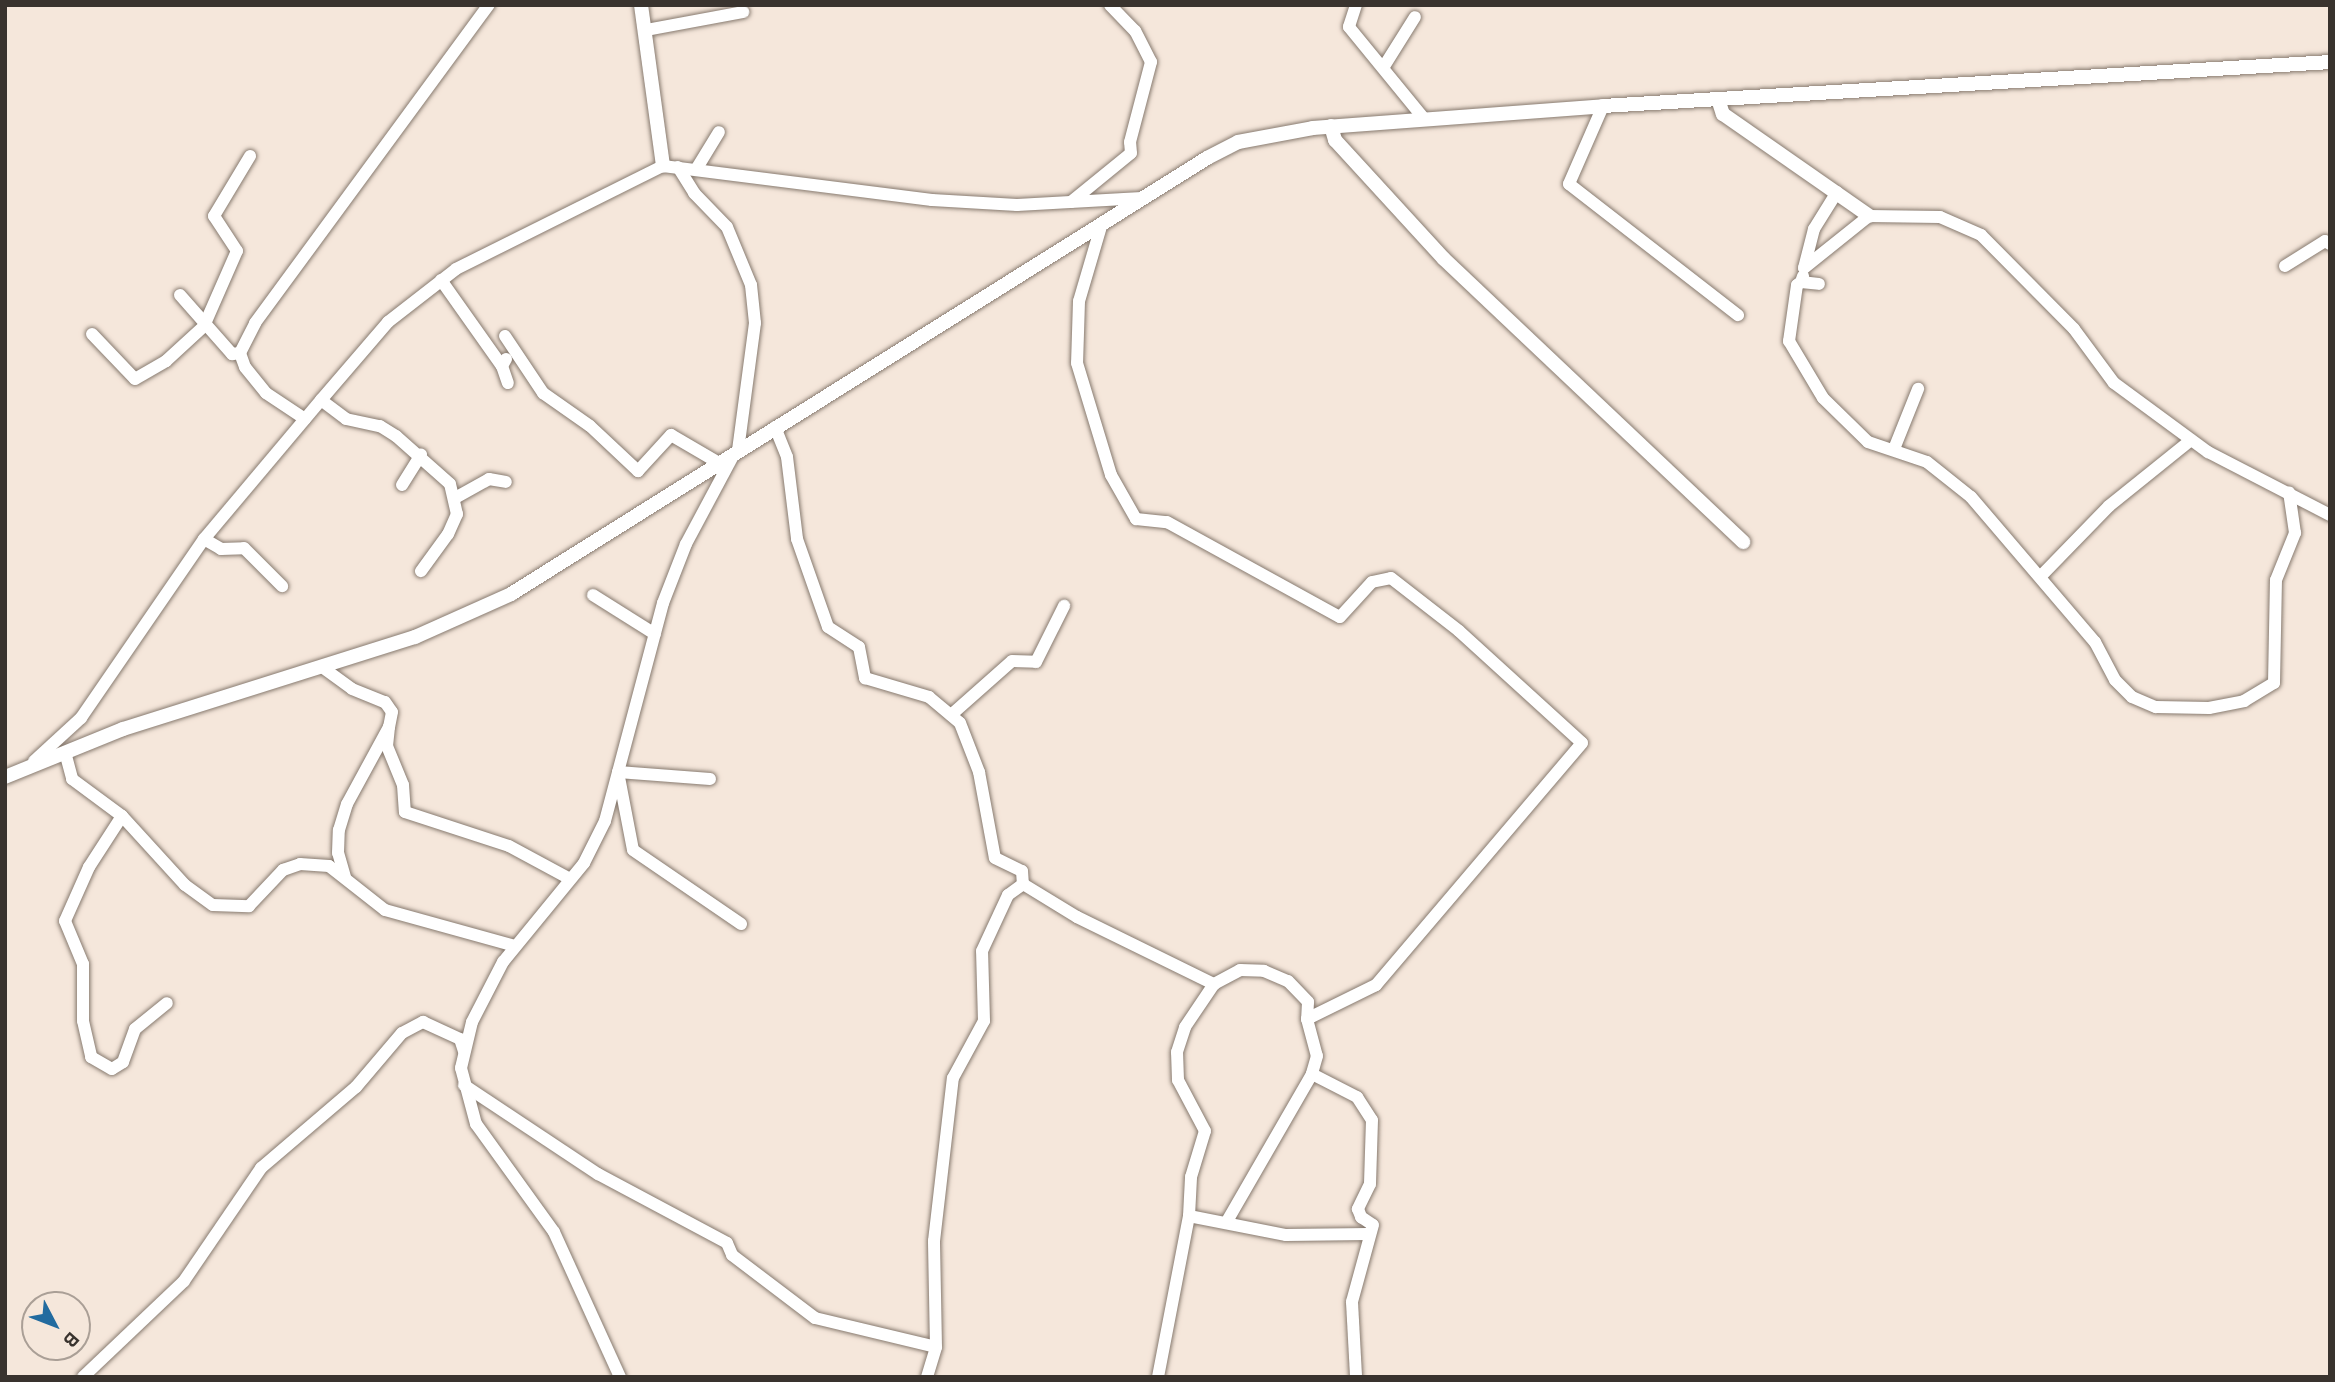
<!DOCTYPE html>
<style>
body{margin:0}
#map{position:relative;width:2335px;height:1382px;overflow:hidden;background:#f5e7db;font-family:Overpass,sans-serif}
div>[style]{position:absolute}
.roads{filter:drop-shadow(0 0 2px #877a6f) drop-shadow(0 0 2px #877a6f)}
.minor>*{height:12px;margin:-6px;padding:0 6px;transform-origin:6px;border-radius:6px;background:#fff}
.tertiary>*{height:14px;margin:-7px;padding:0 7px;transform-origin:7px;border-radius:7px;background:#fff}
span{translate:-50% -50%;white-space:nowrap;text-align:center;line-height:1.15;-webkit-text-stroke:7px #f5e7db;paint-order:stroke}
.frame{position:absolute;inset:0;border:7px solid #39332e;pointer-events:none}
.north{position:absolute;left:21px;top:1291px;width:70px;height:70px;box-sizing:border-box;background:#f5e7db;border:2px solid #aa9f96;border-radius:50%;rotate:132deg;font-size:19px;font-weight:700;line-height:28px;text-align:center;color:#39332e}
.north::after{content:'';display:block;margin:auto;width:24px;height:32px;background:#226b9f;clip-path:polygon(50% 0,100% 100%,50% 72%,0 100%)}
</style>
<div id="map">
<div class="roads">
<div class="minor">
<div style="left:1356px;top:5px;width:23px;rotate:108deg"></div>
<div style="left:1349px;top:27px;width:120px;rotate:50.7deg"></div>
<div style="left:646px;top:30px;width:99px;rotate:-10.5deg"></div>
<div style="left:1383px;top:68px;width:60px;rotate:-57.9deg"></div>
<div style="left:1603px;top:106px;width:85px;rotate:113.6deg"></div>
<div style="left:1569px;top:184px;width:214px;rotate:37.8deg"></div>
<div style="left:678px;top:167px;width:31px;rotate:58deg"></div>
<div style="left:694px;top:193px;width:47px;rotate:45.9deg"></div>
<div style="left:727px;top:227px;width:63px;rotate:67.5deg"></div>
<div style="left:751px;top:285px;width:38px;rotate:84deg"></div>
<div style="left:755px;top:323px;width:128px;rotate:97.6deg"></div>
<div style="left:697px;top:168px;width:42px;rotate:-58.6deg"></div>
<div style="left:1837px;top:192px;width:44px;rotate:121.9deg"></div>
<div style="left:1814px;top:229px;width:40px;rotate:104.4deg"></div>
<div style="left:1804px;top:268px;width:83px;rotate:-38.7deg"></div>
<div style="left:1869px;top:216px;width:71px;rotate:0.8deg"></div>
<div style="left:1940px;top:217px;width:45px;rotate:23.7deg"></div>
<div style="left:1981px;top:235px;width:132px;rotate:45.3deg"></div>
<div style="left:2074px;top:329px;width:67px;rotate:53.5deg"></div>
<div style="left:2114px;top:383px;width:117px;rotate:36.3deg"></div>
<div style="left:2208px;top:452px;width:137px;rotate:27.3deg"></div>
<div style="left:1071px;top:202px;width:77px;rotate:-39.2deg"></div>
<div style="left:1131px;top:153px;width:11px;rotate:-95deg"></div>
<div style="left:1130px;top:142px;width:83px;rotate:-75.3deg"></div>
<div style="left:1151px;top:62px;width:35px;rotate:-117deg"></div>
<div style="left:1135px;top:31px;width:36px;rotate:-134deg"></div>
<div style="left:1102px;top:223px;width:81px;rotate:106.4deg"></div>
<div style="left:1079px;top:301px;width:62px;rotate:91.8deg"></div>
<div style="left:1077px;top:363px;width:117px;rotate:73.1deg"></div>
<div style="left:1111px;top:475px;width:51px;rotate:60.4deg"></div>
<div style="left:1136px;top:519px;width:31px;rotate:6deg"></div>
<div style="left:1167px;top:522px;width:197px;rotate:28.8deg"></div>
<div style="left:1340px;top:617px;width:47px;rotate:-47.6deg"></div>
<div style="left:1372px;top:582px;width:19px;rotate:-12deg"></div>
<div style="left:1391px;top:578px;width:86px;rotate:37.9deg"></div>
<div style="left:1459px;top:631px;width:166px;rotate:42.3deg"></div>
<div style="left:1582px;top:743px;width:318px;rotate:130.4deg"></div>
<div style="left:1376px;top:985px;width:77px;rotate:153.8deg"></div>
<div style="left:1307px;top:1019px;width:38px;rotate:75deg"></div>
<div style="left:1317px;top:1056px;width:19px;rotate:106deg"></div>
<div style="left:1312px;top:1074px;width:170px;rotate:120deg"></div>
<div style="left:2285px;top:266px;width:47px;rotate:-32deg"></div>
<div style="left:2325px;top:241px;width:6px;rotate:31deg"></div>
<div style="left:1803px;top:276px;width:6px;rotate:108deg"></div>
<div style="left:1801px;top:282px;width:18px;rotate:6deg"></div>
<div style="left:441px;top:280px;width:105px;rotate:54.7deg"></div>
<div style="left:1801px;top:282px;width:5px;rotate:143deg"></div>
<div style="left:1797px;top:285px;width:57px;rotate:98.1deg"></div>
<div style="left:1789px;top:341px;width:66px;rotate:59.2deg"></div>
<div style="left:1823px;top:398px;width:63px;rotate:44.4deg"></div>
<div style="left:1868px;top:442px;width:62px;rotate:18.7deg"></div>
<div style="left:1927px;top:462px;width:56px;rotate:38.5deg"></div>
<div style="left:1971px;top:497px;width:191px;rotate:49.5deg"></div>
<div style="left:2095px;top:642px;width:43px;rotate:62.2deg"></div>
<div style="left:2115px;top:680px;width:24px;rotate:45deg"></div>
<div style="left:2132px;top:697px;width:26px;rotate:23deg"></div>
<div style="left:2156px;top:707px;width:53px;rotate:1.1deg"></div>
<div style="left:2209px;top:708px;width:36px;rotate:-11deg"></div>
<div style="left:2244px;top:701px;width:35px;rotate:-31deg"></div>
<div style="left:2274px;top:683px;width:103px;rotate:-88.9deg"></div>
<div style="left:2276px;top:580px;width:51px;rotate:-68deg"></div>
<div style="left:2295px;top:533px;width:41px;rotate:-98.3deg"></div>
<div style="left:180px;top:295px;width:79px;rotate:48.6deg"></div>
<div style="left:232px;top:354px;width:8px;rotate:-7deg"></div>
<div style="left:92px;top:334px;width:62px;rotate:46.3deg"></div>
<div style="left:135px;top:379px;width:36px;rotate:-30deg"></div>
<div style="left:166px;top:361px;width:52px;rotate:-42.6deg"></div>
<div style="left:204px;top:326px;width:82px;rotate:-66.3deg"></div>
<div style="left:237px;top:251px;width:42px;rotate:-123.3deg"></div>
<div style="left:214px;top:216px;width:70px;rotate:-59deg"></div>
<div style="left:505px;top:336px;width:69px;rotate:56.3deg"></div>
<div style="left:543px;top:393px;width:57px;rotate:35.1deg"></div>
<div style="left:590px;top:426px;width:66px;rotate:43.2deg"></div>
<div style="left:638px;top:471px;width:49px;rotate:-47.5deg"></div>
<div style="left:671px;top:435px;width:56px;rotate:30.3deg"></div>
<div style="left:506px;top:359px;width:8px;rotate:120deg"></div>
<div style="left:502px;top:366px;width:18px;rotate:71deg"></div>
<div style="left:321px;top:400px;width:31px;rotate:37deg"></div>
<div style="left:346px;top:419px;width:35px;rotate:12deg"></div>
<div style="left:380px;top:426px;width:19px;rotate:32deg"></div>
<div style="left:396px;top:436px;width:72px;rotate:41.6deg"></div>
<div style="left:450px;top:484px;width:31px;rotate:77deg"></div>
<div style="left:457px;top:514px;width:22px;rotate:114deg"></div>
<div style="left:448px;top:534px;width:46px;rotate:126.1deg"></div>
<div style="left:305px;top:419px;width:47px;rotate:-146.3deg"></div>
<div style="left:266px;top:393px;width:33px;rotate:-129deg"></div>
<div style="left:245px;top:367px;width:15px;rotate:-110deg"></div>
<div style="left:240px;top:353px;width:34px;rotate:-63deg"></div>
<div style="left:255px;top:323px;width:395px;rotate:-53.7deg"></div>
<div style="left:775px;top:427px;width:32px;rotate:68deg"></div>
<div style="left:787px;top:457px;width:83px;rotate:83deg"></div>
<div style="left:797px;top:539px;width:93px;rotate:70.6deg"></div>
<div style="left:828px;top:627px;width:37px;rotate:33deg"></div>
<div style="left:859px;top:647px;width:32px;rotate:79deg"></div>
<div style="left:865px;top:678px;width:67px;rotate:16.5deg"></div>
<div style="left:929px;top:697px;width:40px;rotate:40deg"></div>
<div style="left:960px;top:723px;width:53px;rotate:68.8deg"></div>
<div style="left:979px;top:772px;width:87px;rotate:79.5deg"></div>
<div style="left:995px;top:858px;width:30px;rotate:26deg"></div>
<div style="left:1022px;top:871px;width:13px;rotate:86deg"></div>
<div style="left:1894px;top:449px;width:65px;rotate:-68.2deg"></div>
<div style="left:402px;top:485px;width:36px;rotate:-58deg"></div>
<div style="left:455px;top:498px;width:39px;rotate:-29deg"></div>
<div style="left:489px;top:479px;width:17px;rotate:10deg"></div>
<div style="left:204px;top:539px;width:20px;rotate:30deg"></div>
<div style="left:221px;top:549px;width:23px;rotate:-2deg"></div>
<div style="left:244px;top:548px;width:54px;rotate:45deg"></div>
<div style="left:2040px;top:577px;width:99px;rotate:-45.8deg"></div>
<div style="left:2109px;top:506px;width:105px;rotate:-38.8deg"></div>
<div style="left:593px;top:595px;width:73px;rotate:32.2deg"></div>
<div style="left:322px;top:667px;width:37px;rotate:36deg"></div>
<div style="left:352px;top:689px;width:35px;rotate:22deg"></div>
<div style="left:385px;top:702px;width:12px;rotate:55deg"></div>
<div style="left:392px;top:712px;width:15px;rotate:101deg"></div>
<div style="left:951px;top:715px;width:81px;rotate:-41.5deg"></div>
<div style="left:1012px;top:661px;width:24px;rotate:2deg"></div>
<div style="left:1036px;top:662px;width:63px;rotate:-63.4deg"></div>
<div style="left:65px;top:752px;width:28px;rotate:75deg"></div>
<div style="left:72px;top:779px;width:62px;rotate:36.5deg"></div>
<div style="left:122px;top:816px;width:61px;rotate:122.9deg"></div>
<div style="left:89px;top:867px;width:59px;rotate:114deg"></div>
<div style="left:65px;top:921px;width:47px;rotate:67.3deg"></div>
<div style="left:83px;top:964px;width:57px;rotate:90deg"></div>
<div style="left:83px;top:1021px;width:37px;rotate:77deg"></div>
<div style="left:91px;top:1057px;width:24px;rotate:30deg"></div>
<div style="left:112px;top:1069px;width:13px;rotate:-32deg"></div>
<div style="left:123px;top:1062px;width:35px;rotate:-70deg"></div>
<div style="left:135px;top:1029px;width:41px;rotate:-39.1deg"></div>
<div style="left:34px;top:761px;width:64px;rotate:-42.5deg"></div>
<div style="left:81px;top:718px;width:217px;rotate:-55.5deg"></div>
<div style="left:204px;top:539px;width:182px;rotate:-49.9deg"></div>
<div style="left:321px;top:400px;width:103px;rotate:-49.3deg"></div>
<div style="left:388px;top:322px;width:86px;rotate:-37.9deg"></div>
<div style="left:456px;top:269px;width:231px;rotate:-26.5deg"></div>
<div style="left:663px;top:166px;width:271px;rotate:7.2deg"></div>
<div style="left:932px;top:200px;width:85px;rotate:3.4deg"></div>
<div style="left:1017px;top:205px;width:125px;rotate:-3.2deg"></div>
<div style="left:710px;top:779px;width:92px;rotate:-175.6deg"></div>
<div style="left:618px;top:772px;width:79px;rotate:79.1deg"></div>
<div style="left:633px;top:850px;width:131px;rotate:34.4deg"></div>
<div style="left:122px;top:816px;width:93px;rotate:47.6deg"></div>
<div style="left:185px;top:885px;width:34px;rotate:36deg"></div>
<div style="left:213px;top:905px;width:36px;rotate:2deg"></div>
<div style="left:249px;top:906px;width:50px;rotate:-46.6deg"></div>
<div style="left:283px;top:870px;width:18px;rotate:-19deg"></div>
<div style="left:300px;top:864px;width:29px;rotate:4deg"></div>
<div style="left:329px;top:866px;width:71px;rotate:38.2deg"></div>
<div style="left:385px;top:910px;width:135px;rotate:15.5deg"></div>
<div style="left:345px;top:877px;width:25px;rotate:-106deg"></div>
<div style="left:338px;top:853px;width:23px;rotate:-88deg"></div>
<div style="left:339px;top:830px;width:27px;rotate:-73deg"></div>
<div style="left:347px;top:804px;width:88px;rotate:-61.4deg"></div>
<div style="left:389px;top:727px;width:19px;rotate:96deg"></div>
<div style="left:387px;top:746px;width:42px;rotate:67.7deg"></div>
<div style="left:403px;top:785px;width:27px;rotate:86deg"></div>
<div style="left:405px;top:812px;width:109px;rotate:18.1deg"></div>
<div style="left:509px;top:846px;width:69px;rotate:28.4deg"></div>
<div style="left:1023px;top:884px;width:63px;rotate:31.4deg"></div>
<div style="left:1077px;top:917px;width:153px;rotate:26.1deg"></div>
<div style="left:1312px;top:1074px;width:51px;rotate:27.1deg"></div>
<div style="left:1357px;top:1097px;width:27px;rotate:57deg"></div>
<div style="left:1372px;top:1120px;width:64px;rotate:91.8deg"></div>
<div style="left:1370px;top:1184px;width:28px;rotate:116deg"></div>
<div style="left:1358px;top:1209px;width:9px;rotate:69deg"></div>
<div style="left:1361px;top:1217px;width:14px;rotate:34deg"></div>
<div style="left:1373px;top:1225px;width:80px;rotate:105.3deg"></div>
<div style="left:1352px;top:1302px;width:75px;rotate:86.9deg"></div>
<div style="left:464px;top:1085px;width:161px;rotate:33.6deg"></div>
<div style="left:598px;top:1174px;width:146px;rotate:28.1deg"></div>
<div style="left:727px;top:1243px;width:13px;rotate:67deg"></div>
<div style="left:732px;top:1255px;width:104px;rotate:37.2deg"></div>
<div style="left:815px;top:1318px;width:124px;rotate:13.5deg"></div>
<div style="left:1189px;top:1216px;width:99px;rotate:11.1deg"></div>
<div style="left:1286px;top:1235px;width:82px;rotate:-0.7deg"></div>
<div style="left:83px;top:1377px;width:139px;rotate:-43.5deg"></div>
<div style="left:184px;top:1281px;width:137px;rotate:-55.7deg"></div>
<div style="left:261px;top:1168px;width:125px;rotate:-40.5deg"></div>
<div style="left:356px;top:1087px;width:71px;rotate:-49.6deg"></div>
<div style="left:402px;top:1033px;width:24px;rotate:-28deg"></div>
<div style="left:423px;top:1022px;width:41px;rotate:24.7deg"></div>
<div style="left:460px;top:1039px;width:13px;rotate:72deg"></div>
<div style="left:620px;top:1377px;width:159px;rotate:-114.5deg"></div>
<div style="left:554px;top:1232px;width:133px;rotate:-125.8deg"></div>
<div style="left:476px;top:1124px;width:58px;rotate:-105deg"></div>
<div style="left:461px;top:1068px;width:47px;rotate:-76.6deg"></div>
<div style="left:472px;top:1022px;width:68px;rotate:-62.7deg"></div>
<div style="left:503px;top:962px;width:128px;rotate:-50.7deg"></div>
<div style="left:584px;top:863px;width:47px;rotate:-63.4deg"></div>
<div style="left:605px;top:821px;width:226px;rotate:-75.1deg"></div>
<div style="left:663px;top:603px;width:63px;rotate:-68.7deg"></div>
<div style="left:686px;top:544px;width:102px;rotate:-61.9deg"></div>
<div style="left:927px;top:1377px;width:31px;rotate:-73deg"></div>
<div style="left:936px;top:1347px;width:106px;rotate:-91.1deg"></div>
<div style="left:934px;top:1241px;width:164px;rotate:-83.4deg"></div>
<div style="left:953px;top:1078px;width:65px;rotate:-61.5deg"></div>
<div style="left:984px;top:1021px;width:70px;rotate:-91.6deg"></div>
<div style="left:982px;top:951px;width:62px;rotate:-65.1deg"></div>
<div style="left:1008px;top:895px;width:19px;rotate:-36deg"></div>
<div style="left:1158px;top:1377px;width:164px;rotate:-79.1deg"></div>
<div style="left:1189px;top:1216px;width:39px;rotate:-87deg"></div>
<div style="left:1191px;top:1177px;width:48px;rotate:-73.1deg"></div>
<div style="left:1205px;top:1131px;width:58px;rotate:-117.9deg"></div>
<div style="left:1178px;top:1080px;width:28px;rotate:-92deg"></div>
<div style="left:1177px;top:1052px;width:26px;rotate:-72deg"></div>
<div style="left:1185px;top:1027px;width:52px;rotate:-56deg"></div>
<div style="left:1214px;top:984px;width:30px;rotate:-28deg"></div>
<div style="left:1240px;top:970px;width:24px;rotate:2deg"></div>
<div style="left:1264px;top:971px;width:26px;rotate:23deg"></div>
<div style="left:1288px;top:981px;width:29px;rotate:46deg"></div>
<div style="left:1308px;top:1002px;width:17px;rotate:93deg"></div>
</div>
<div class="tertiary">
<div style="left:641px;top:5px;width:162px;rotate:82.2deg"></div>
<div style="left:1718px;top:99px;width:16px;rotate:72deg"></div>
<div style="left:1723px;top:114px;width:178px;rotate:34.9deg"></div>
<div style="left:1331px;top:126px;width:15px;rotate:74deg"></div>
<div style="left:1335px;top:140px;width:161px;rotate:47.5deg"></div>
<div style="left:1444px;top:259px;width:412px;rotate:43.4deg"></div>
<div style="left:5px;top:777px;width:127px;rotate:-22.1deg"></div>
<div style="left:123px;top:729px;width:306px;rotate:-17.5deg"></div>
<div style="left:415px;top:637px;width:105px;rotate:-24.1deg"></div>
<div style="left:511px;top:594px;width:821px;rotate:-32.06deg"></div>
<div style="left:1207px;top:158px;width:35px;rotate:-27deg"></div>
<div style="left:1238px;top:142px;width:76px;rotate:-10.6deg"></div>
<div style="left:1313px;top:128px;width:291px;rotate:-4.3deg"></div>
<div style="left:1603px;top:106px;width:728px;rotate:-3.46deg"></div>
</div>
</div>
<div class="frame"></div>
<div class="north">B</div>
</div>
